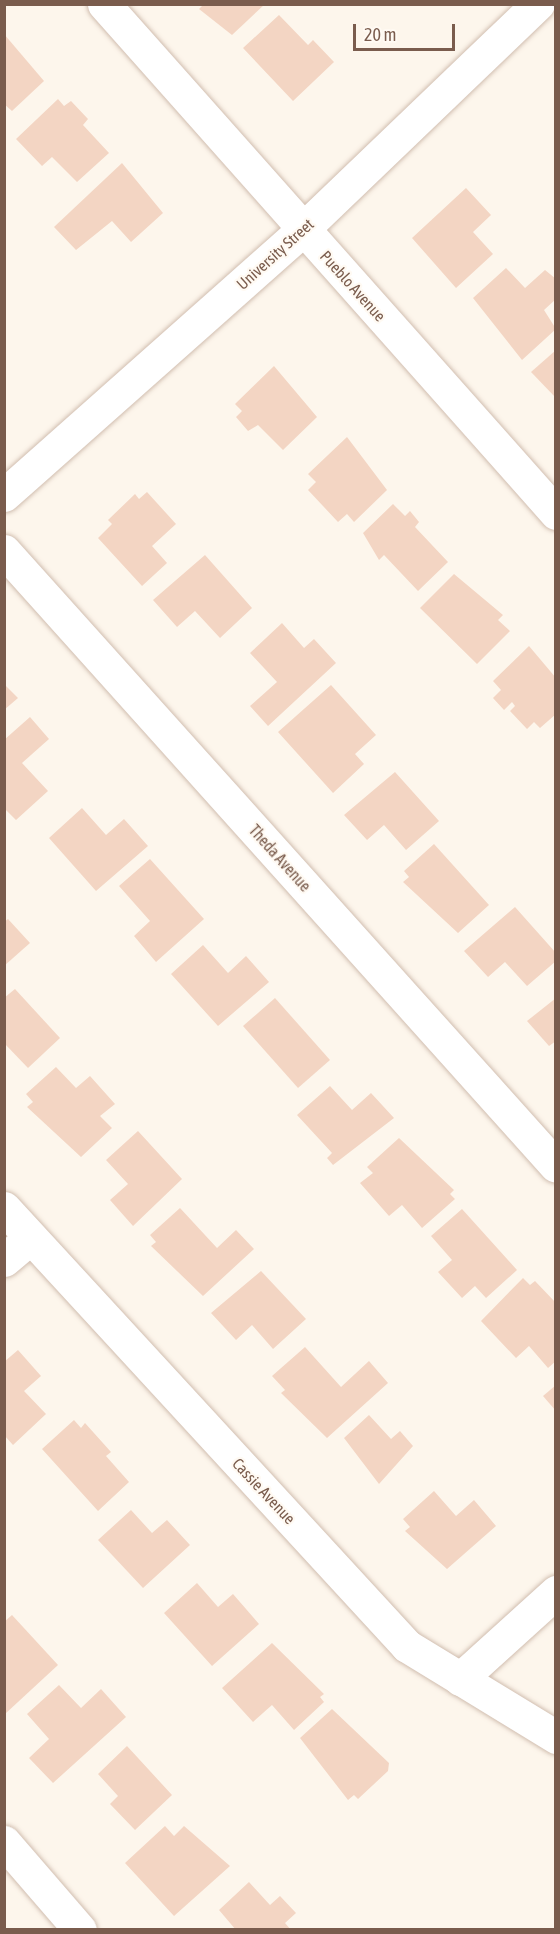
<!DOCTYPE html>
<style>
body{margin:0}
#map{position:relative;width:560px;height:1934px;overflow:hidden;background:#fdf6ec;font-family:"Asap Condensed",sans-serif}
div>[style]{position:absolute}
.building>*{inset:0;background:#f3d5c3}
.roads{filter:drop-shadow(0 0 2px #d1beb0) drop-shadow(0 0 2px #d1beb0)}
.street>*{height:33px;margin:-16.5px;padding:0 16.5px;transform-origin:16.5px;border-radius:16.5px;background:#fff}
span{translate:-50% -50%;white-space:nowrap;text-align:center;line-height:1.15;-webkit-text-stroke:4.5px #fffaf3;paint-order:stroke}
.street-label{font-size:16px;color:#7a5c4d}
.frame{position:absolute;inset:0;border:6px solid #7a5c4d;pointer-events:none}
.scale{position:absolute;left:353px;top:24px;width:102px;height:27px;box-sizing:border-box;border:3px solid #7a5c4d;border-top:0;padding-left:8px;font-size:18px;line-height:21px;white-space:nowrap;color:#7a5c4d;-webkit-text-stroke:4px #fffaf3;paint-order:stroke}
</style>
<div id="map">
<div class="building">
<div style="clip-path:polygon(204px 4px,265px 4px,232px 35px,199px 9px)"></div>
<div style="clip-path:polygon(279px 15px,308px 45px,313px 40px,334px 62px,293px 101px,243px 48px)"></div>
<div style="clip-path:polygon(4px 34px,44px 81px,12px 111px,4px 104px)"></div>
<div style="clip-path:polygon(58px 99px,64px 106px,71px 101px,88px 119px,83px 125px,109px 153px,77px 182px,52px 157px,42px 166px,16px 139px)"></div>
<div style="clip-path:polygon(122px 163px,163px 213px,131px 242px,112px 221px,76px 250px,54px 227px)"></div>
<div style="clip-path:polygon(466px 188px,491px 215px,473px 232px,493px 254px,456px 288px,412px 238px)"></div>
<div style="clip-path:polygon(506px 268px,525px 288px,545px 270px,556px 279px,556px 299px,544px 310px,556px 329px,522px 360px,473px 298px)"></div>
<div style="clip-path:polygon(556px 350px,556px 398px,531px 372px)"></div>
<div style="clip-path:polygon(274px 366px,317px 417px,283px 450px,258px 425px,248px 431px,236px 417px,242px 411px,235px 404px)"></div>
<div style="clip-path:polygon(347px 437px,387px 490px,354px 522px,347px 514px,338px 522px,308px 490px,316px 482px,308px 474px)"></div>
<div style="clip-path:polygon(147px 492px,176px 524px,152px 546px,167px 563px,142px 586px,98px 538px,112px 524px,108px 520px,135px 494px,139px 499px)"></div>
<div style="clip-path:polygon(393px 504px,405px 516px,410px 511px,419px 522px,415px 527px,448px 562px,418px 591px,384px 555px,379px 560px,363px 533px)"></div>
<div style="clip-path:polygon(205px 555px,252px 608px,220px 638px,195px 611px,177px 627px,153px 600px)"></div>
<div style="clip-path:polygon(454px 574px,503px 615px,498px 620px,510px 631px,477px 664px,420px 608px)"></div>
<div style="clip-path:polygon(282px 623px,304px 648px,314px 639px,336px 663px,268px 726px,250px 706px,277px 682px,250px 653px)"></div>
<div style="clip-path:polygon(529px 646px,556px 678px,556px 714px,540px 728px,534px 722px,527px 729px,510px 711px,515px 706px,512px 702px,504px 710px,493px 698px,501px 690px,493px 681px)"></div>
<div style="clip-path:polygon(4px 684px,18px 698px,4px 710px)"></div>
<div style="clip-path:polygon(331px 685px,376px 735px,355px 754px,364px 764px,333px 793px,278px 732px)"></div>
<div style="clip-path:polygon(30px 717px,49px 739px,22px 763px,48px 791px,16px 820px,4px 808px,4px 740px)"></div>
<div style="clip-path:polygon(395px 772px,439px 821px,406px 850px,384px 825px,367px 840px,344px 815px)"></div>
<div style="clip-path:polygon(82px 808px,106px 835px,124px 819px,148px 846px,96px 891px,49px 838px)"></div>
<div style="clip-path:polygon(434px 844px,489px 905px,458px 933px,403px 882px,409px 877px,404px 871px)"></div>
<div style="clip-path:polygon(150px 859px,204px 919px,156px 962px,134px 936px,150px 921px,119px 886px)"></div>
<div style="clip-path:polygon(515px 907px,556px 953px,556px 961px,527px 986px,505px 962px,488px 977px,464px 951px)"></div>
<div style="clip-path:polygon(8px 919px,30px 943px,4px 966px,4px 922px)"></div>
<div style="clip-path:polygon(203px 945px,228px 973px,246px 956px,269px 982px,218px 1026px,171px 974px)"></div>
<div style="clip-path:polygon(15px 989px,60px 1038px,28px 1068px,4px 1043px,4px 998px)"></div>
<div style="clip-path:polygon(275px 998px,330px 1060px,298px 1088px,243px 1026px)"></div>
<div style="clip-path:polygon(556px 998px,556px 1041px,549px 1046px,527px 1021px)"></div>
<div style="clip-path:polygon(56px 1067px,76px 1088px,90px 1076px,115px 1104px,100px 1116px,112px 1128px,81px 1157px,27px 1107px,33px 1102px,26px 1094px)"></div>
<div style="clip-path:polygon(330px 1086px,352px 1110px,371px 1093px,394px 1118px,333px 1165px,327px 1158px,332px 1153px,297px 1115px)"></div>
<div style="clip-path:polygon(138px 1131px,182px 1179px,133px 1226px,110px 1200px,128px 1184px,106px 1160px)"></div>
<div style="clip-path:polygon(399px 1138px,454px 1190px,450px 1194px,455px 1199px,422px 1228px,402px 1205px,389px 1216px,360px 1183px,373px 1173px,367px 1167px)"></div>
<div style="clip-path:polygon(180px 1208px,217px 1248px,236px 1230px,254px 1249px,203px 1296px,151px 1246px,156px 1242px,150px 1235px)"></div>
<div style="clip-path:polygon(462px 1209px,517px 1270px,486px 1298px,475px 1286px,462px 1298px,438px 1272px,452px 1260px,431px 1236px)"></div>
<div style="clip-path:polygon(261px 1271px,306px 1319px,273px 1349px,252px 1325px,236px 1340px,211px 1313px)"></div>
<div style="clip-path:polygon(523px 1278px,530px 1285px,535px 1281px,556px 1303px,556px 1361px,548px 1368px,529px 1346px,516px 1358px,481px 1321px)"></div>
<div style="clip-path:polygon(305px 1347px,341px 1387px,369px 1361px,388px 1383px,327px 1438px,281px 1393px,285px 1390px,272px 1376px)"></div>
<div style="clip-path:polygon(18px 1350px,41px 1376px,24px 1391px,46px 1414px,13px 1445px,4px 1435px,4px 1362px)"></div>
<div style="clip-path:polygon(556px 1385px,556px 1411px,543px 1396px)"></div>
<div style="clip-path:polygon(369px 1415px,391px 1439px,400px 1431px,413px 1446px,379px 1484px,344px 1438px)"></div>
<div style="clip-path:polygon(74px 1420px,81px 1428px,85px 1423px,111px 1452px,106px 1456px,129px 1482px,98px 1511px,42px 1449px)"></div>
<div style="clip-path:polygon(434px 1491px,456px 1516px,474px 1500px,496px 1526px,447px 1569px,405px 1531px,410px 1527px,403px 1519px)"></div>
<div style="clip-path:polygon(131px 1510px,152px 1533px,167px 1520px,190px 1545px,143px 1588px,98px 1540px)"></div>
<div style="clip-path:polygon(197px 1583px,218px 1607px,233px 1594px,259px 1624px,212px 1666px,164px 1613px)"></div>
<div style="clip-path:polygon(12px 1615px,58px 1665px,5px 1714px,4px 1622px)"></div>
<div style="clip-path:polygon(272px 1643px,324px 1694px,320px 1697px,324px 1702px,294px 1730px,272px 1705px,253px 1722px,222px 1688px)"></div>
<div style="clip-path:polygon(59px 1685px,81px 1708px,101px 1689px,126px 1717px,53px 1783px,29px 1758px,49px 1739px,27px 1714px)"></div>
<div style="clip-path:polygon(332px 1709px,389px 1763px,388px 1771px,358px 1799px,354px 1795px,348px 1800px,300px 1738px)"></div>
<div style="clip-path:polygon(127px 1746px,172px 1795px,135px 1830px,110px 1804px,118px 1796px,98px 1774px)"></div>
<div style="clip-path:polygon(165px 1826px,174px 1836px,184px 1826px,230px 1866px,174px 1916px,125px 1863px)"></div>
<div style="clip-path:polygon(249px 1882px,270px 1905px,280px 1896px,296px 1913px,285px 1923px,291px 1930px,236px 1930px,219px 1910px)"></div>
</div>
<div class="roads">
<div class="street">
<div style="left:104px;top:4px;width:681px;rotate:48.39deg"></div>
<div style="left:4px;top:495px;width:399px;rotate:-41.6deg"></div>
<div style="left:302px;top:230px;width:327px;rotate:-43.8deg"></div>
<div style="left:4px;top:551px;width:826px;rotate:48.09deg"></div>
<div style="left:4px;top:1208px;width:595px;rotate:47.38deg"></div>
<div style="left:407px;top:1646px;width:175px;rotate:31.4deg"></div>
<div style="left:4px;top:1260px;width:34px;rotate:-40deg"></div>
<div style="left:460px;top:1679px;width:130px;rotate:-42.2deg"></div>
<div style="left:4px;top:1842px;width:116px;rotate:49.2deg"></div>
</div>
</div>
<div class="street-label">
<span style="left:275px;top:254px;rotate:-42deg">University Street</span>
<span style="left:353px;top:286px;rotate:48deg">Pueblo Avenue</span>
<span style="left:280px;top:858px;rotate:48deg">Theda Avenue</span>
<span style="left:264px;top:1491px;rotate:47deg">Cassie Avenue</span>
</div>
<div class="frame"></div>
<div class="scale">20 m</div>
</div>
